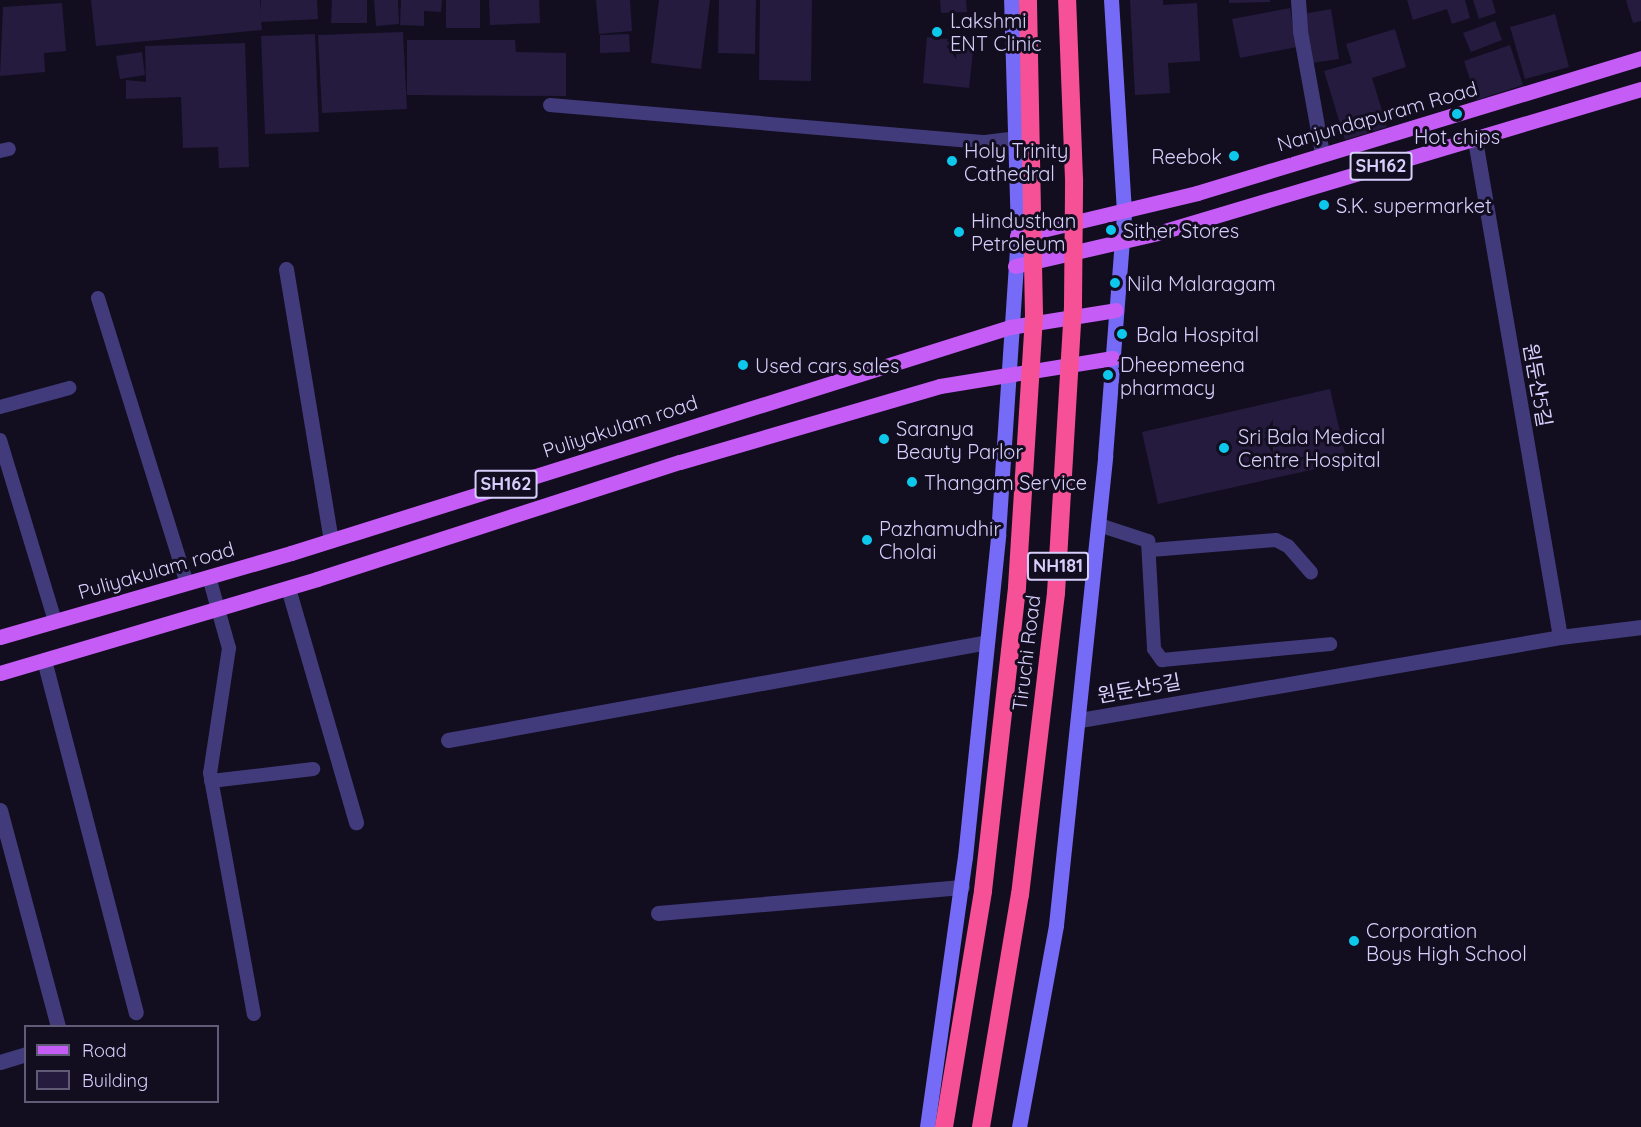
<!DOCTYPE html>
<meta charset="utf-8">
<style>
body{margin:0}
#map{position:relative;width:1641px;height:1127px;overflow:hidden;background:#120e1f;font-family:Quicksand,"Noto Sans KR",sans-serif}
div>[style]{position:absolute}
.building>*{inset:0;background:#241b3f}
.lane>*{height:14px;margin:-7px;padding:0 7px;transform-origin:7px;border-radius:7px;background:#413b7c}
.street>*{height:15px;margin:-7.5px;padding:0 7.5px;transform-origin:7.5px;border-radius:7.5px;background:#413b7c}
.secondary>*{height:15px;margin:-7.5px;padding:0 7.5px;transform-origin:7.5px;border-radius:7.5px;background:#766bf7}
.primary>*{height:15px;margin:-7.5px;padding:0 7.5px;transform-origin:7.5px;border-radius:7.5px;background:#c55cf6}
.highway-bridge>*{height:18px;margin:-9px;padding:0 9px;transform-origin:9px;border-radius:9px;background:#f65097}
.dots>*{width:16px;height:16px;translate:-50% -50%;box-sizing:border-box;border:3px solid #120e1f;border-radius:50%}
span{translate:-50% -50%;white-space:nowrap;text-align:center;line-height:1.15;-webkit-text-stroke:6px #120e1f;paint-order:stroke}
.shield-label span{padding:2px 4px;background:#120e1f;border:2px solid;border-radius:4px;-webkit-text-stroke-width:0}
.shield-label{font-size:18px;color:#d6cffc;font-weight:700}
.poi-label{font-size:20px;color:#d6cffc}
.left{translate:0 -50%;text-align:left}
.right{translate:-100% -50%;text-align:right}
.street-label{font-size:20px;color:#d6cffc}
.legend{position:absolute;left:24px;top:1025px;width:195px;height:78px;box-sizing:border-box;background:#120e1f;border:2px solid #605b77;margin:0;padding:8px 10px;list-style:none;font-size:18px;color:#d6cffc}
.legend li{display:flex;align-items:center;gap:12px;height:30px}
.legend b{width:30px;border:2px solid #605b77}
</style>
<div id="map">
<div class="building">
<div style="clip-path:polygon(91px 0,260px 0,261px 12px,261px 0,317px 0,318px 19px,261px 22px,262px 30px,96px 46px)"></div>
<div style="clip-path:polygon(332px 0,367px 0,367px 23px,331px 23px)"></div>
<div style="clip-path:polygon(374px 0,398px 0,399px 24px,376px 26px)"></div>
<div style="clip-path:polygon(401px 0,442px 0,441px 12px,424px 11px,424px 26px,400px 25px)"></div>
<div style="clip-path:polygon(446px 0,480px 0,480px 28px,446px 28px)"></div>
<div style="clip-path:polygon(489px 0,539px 0,540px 23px,490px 25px)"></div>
<div style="clip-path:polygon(596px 0,630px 0,632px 31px,599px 34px)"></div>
<div style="clip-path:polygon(659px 0,710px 0,701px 69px,651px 63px)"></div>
<div style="clip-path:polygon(719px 0,756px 0,755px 54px,718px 53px)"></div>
<div style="clip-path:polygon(760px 0,812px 0,811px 81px,759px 80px)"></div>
<div style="clip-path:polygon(940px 0,966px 0,967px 12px,941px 13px)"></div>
<div style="clip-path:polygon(1130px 0,1163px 0,1163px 5px,1197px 3px,1200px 61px,1168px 63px,1170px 93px,1135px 95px)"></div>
<div style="clip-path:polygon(1229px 0,1270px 0,1270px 2px,1229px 3px)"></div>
<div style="clip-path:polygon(1407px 0,1465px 0,1470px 18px,1452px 24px,1447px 9px,1413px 20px)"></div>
<div style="clip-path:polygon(1473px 0,1492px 0,1496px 13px,1479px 19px)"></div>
<div style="clip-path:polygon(1626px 0,1641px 0,1641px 21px,1633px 23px)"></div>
<div style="clip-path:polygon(62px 3px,66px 51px,44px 53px,45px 72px,0 76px,3px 7px)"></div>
<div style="clip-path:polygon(1290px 8px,1297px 47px,1240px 58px,1232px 19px)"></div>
<div style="clip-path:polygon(1331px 9px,1339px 59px,1312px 63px,1303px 14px)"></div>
<div style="clip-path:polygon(1555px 14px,1569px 67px,1525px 79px,1510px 27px)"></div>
<div style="clip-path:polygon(1495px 21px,1502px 40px,1471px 52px,1463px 33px)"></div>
<div style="clip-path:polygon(1395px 29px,1406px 67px,1372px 78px,1387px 127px,1345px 140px,1324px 71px,1352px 63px,1346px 44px)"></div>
<div style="clip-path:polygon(403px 32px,407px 109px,322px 113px,318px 35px)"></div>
<div style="clip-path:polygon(315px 34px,319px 132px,265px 134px,261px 36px)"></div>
<div style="clip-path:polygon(629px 34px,630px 52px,600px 53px,600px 35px)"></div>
<div style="clip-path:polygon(927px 37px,974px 42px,969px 88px,923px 83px)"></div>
<div style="clip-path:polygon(407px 40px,515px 40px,516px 52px,566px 53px,566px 96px,407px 95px)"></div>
<div style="clip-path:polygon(245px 43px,249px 167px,219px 168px,218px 147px,183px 148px,181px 97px,126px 99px,126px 80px,146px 82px,145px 46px)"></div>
<div style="clip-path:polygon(1510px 45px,1523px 85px,1477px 100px,1464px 61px)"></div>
<div style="clip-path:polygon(142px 52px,145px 75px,120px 79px,116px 56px)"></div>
<div style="clip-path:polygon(1330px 389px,1347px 462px,1158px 504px,1142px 432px)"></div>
</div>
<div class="lane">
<div style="left:550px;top:105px;width:437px;rotate:4.9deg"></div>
<div style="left:985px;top:142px;width:31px;rotate:-7deg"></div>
<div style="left:0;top:151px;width:9px;rotate:-13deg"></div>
<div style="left:98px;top:298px;width:299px;rotate:72.7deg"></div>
<div style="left:0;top:407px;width:72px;rotate:-15.4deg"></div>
<div style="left:0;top:440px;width:189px;rotate:73.1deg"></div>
<div style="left:1099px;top:525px;width:52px;rotate:18.1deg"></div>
<div style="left:1148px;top:541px;width:108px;rotate:86.8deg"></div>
<div style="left:1154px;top:649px;width:14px;rotate:54deg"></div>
<div style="left:1162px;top:660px;width:169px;rotate:-5.4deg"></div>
<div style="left:1151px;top:550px;width:125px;rotate:-4.6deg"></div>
<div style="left:1276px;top:540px;width:13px;rotate:27deg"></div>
<div style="left:1288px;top:546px;width:35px;rotate:49deg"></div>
<div style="left:209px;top:577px;width:74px;rotate:74.3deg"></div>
<div style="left:229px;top:648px;width:126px;rotate:98.6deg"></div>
<div style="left:210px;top:773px;width:245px;rotate:79.7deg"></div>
<div style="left:211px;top:781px;width:103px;rotate:-6.7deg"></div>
</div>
<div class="street">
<div style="left:1298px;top:0;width:31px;rotate:86deg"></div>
<div style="left:1300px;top:31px;width:124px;rotate:79.8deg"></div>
<div style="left:1475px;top:140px;width:504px;rotate:80.29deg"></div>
<div style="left:286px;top:269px;width:275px;rotate:80.6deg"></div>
<div style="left:288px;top:588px;width:244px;rotate:73.8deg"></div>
<div style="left:44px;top:660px;width:364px;rotate:75.4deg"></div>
<div style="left:1080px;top:720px;width:487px;rotate:-9.8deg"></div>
<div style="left:1560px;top:637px;width:82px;rotate:-7deg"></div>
<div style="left:448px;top:740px;width:548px;rotate:-10.3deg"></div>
<div style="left:0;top:810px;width:224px;rotate:75deg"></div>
<div style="left:658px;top:913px;width:305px;rotate:-4.9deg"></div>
<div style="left:0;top:1062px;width:27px;rotate:-17deg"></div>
</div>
<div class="secondary">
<div style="left:927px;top:1127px;width:273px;rotate:-82deg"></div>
<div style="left:965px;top:857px;width:324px;rotate:-84.1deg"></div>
<div style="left:998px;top:535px;width:304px;rotate:-86.2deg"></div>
<div style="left:1018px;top:232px;width:232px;rotate:-91.7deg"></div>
<div style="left:1019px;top:1127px;width:205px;rotate:-79.6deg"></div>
<div style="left:1056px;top:925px;width:472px;rotate:-84deg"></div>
<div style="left:1105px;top:456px;width:245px;rotate:-85.5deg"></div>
<div style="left:1124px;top:212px;width:212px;rotate:-93.5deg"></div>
</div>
<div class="primary">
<div style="left:1017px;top:236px;width:185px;rotate:-13.4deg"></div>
<div style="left:1197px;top:193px;width:464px;rotate:-16.9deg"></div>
<div style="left:1015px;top:266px;width:147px;rotate:-13deg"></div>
<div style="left:1158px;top:233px;width:504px;rotate:-16.6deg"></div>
<div style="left:0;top:637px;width:303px;rotate:-16.1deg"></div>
<div style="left:291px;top:553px;width:754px;rotate:-17.45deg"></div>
<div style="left:1010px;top:327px;width:107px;rotate:-9.1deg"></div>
<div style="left:0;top:673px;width:331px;rotate:-16.5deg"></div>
<div style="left:317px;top:579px;width:381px;rotate:-17.9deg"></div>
<div style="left:680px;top:462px;width:271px;rotate:-16.3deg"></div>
<div style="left:940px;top:386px;width:175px;rotate:-9.2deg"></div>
</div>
<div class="highway-bridge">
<div style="left:944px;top:1127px;width:239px;rotate:-80.6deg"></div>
<div style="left:983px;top:891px;width:306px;rotate:-83.6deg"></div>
<div style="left:1017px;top:587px;width:273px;rotate:-86.4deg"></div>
<div style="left:1034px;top:315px;width:315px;rotate:-91.1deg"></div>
<div style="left:981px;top:1127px;width:235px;rotate:-80.5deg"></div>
<div style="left:1020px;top:895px;width:304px;rotate:-83.2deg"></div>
<div style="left:1056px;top:593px;width:289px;rotate:-86.6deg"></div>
<div style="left:1073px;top:305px;width:126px;rotate:-89.5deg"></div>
<div style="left:1074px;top:179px;width:179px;rotate:-92.2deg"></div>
</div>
<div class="dots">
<div style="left:937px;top:32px;background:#0dc8ea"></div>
<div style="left:1457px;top:114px;background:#0dc8ea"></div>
<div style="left:1234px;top:156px;background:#0dc8ea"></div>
<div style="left:952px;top:161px;background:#0dc8ea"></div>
<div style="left:1324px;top:205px;background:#0dc8ea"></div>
<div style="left:1111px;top:230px;background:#0dc8ea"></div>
<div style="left:959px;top:232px;background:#0dc8ea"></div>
<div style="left:1115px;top:283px;background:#0dc8ea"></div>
<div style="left:1122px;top:334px;background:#0dc8ea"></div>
<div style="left:743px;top:365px;background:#0dc8ea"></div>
<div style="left:1108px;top:375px;background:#0dc8ea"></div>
<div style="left:884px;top:439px;background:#0dc8ea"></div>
<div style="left:1224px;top:448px;background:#0dc8ea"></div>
<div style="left:912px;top:482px;background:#0dc8ea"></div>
<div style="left:867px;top:540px;background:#0dc8ea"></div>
<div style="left:1354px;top:941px;background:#0dc8ea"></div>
</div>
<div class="shield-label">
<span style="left:1381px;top:166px">SH162</span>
<span style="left:506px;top:484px">SH162</span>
<span style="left:1058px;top:566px">NH181</span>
</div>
<div class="poi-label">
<span class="left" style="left:950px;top:32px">Lakshmi<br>ENT Clinic</span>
<span style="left:1457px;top:136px">Hot chips</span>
<span class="left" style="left:964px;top:162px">Holy Trinity<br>Cathedral</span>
<span class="right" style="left:1222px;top:156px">Reebok</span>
<span class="left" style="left:1336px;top:205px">S.K. supermarket</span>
<span class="left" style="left:971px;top:232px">Hindusthan<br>Petroleum</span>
<span class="left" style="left:1123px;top:230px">Sither Stores</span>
<span class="left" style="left:1127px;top:283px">Nila Malaragam</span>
<span class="left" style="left:1136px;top:334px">Bala Hospital</span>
<span class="left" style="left:1120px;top:376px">Dheepmeena<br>pharmacy</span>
<span class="left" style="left:755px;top:365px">Used cars sales</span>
<span class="left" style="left:896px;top:440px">Saranya<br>Beauty Parlor</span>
<span class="left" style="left:1238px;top:448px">Sri Bala Medical<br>Centre Hospital</span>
<span class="left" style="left:924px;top:482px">Thangam Service</span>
<span class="left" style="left:879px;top:540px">Pazhamudhir<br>Cholai</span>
<span class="left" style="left:1366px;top:942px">Corporation<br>Boys High School</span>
</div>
<div class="street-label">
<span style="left:1377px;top:116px;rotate:-16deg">Nanjundapuram Road</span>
<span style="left:1538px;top:385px;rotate:80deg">원둔산5길</span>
<span style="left:620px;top:426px;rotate:-18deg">Puliyakulam road</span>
<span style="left:156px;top:570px;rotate:-16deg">Puliyakulam road</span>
<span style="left:1026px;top:653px;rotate:-83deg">Tiruchi Road</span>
<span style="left:1139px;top:688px;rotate:-10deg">원둔산5길</span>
</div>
<ul class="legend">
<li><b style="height:8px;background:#c55cf6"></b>Road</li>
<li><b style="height:16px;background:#241b3f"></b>Building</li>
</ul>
</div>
